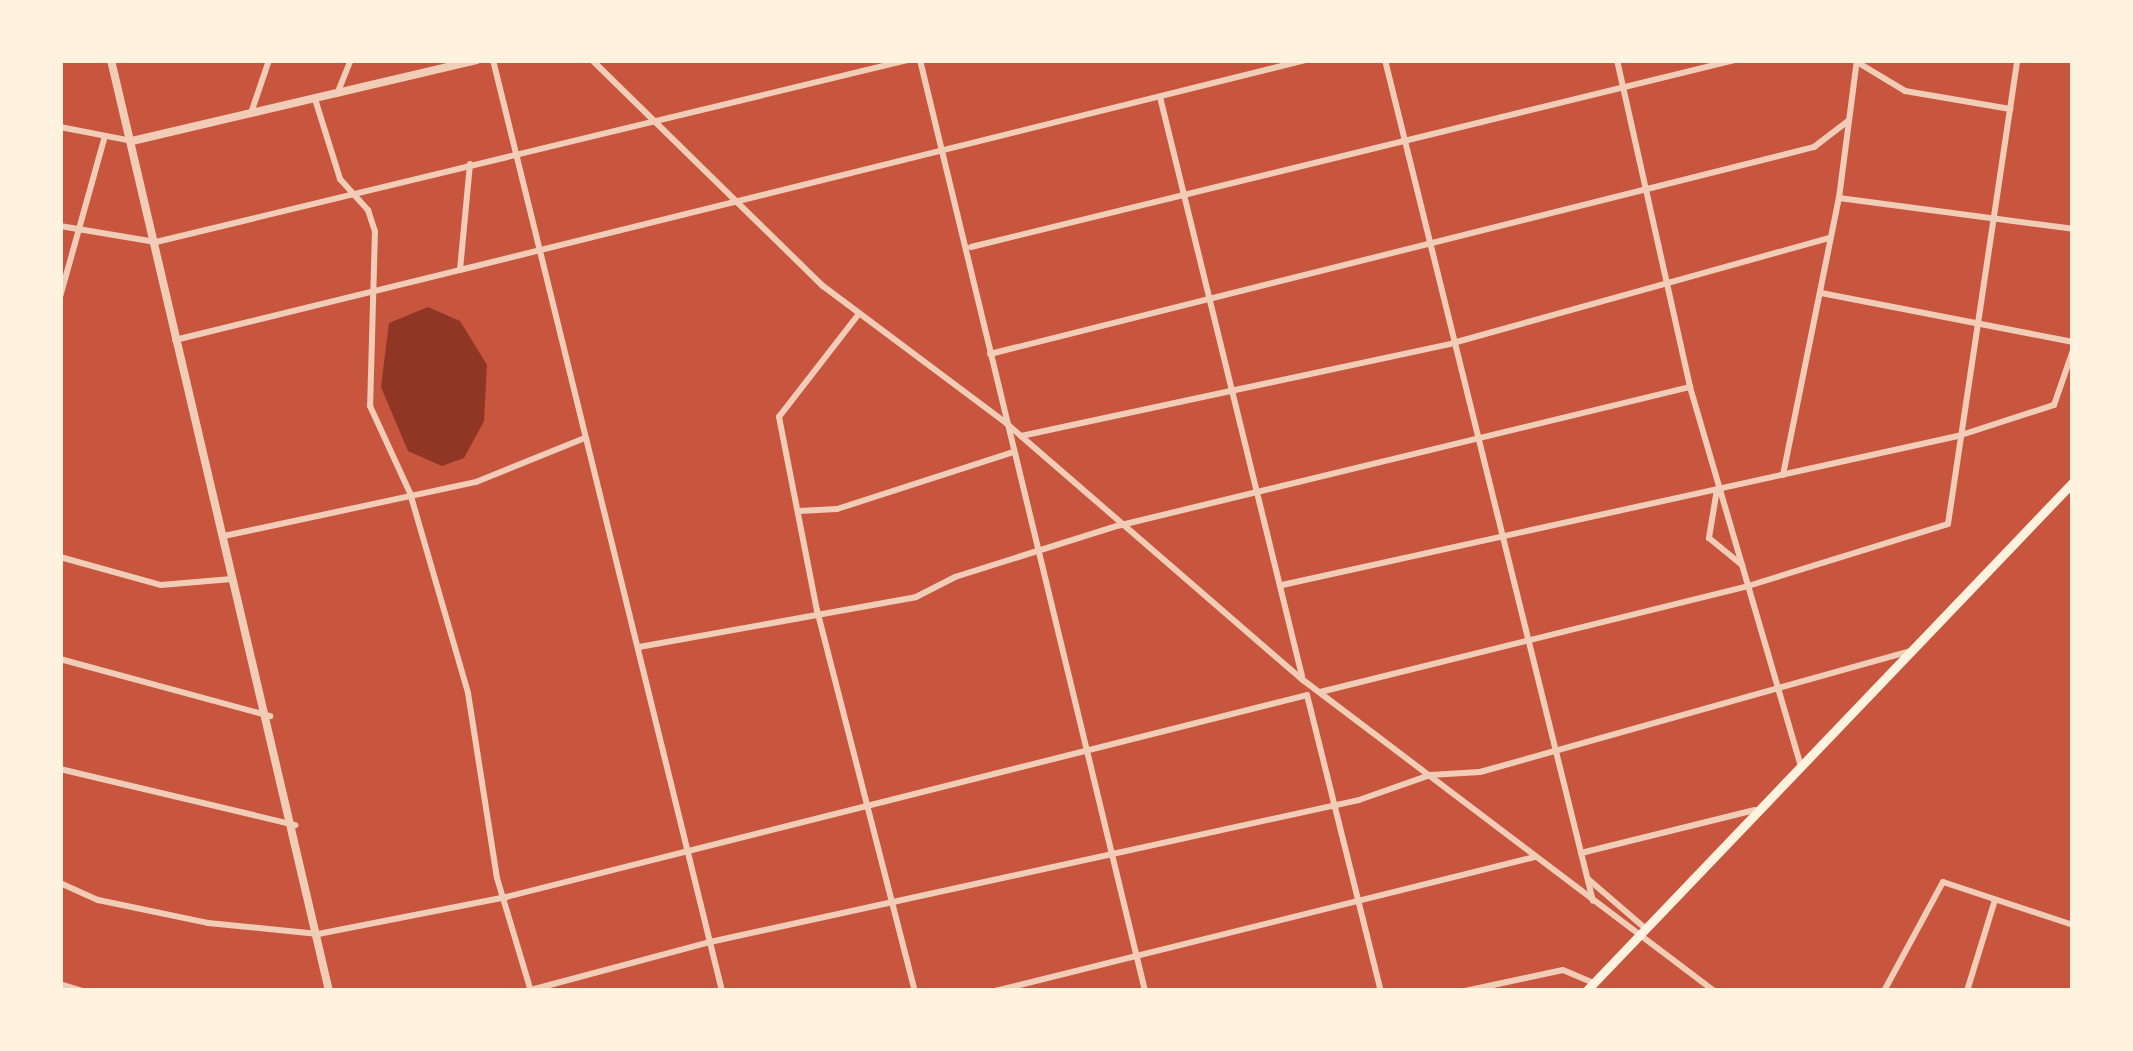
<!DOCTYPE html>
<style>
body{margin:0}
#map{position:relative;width:2133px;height:1051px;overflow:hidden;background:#c8553d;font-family:"Fira Sans Condensed",sans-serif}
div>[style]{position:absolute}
.water>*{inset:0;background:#8f3625}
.minor>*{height:6px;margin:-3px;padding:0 3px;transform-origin:3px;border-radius:3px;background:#f1ccb7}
.tertiary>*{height:8px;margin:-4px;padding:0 4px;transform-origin:4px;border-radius:4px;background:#f1ccb7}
.trunk>*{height:9px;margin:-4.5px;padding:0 4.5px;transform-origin:4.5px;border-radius:4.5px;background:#fff3e0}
span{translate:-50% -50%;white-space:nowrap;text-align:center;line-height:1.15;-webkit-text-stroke:10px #fff3e0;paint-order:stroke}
.frame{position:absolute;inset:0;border:63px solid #fff3e0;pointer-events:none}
</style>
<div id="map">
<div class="water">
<div style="clip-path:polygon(428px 307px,460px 321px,487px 365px,484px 421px,464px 458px,442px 466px,408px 451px,381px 387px,389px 323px)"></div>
</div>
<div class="minor">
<div style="left:493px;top:60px;width:959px;rotate:76.18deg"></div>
<div style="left:592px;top:60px;width:323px;rotate:44.4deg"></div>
<div style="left:823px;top:286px;width:229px;rotate:36.8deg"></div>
<div style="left:1006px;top:423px;width:393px;rotate:40.9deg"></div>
<div style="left:1303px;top:680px;width:515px;rotate:37.11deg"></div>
<div style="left:920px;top:60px;width:958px;rotate:76.41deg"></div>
<div style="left:1385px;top:60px;width:866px;rotate:76.11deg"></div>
<div style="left:1617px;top:60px;width:335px;rotate:77.4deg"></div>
<div style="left:1690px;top:387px;width:393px;rotate:73.7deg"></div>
<div style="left:1857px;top:62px;width:56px;rotate:31.1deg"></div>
<div style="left:1905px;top:91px;width:107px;rotate:9.7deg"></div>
<div style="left:337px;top:94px;width:37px;rotate:-68deg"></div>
<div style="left:1160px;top:97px;width:596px;rotate:76.22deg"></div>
<div style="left:315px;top:99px;width:84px;rotate:72.6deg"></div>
<div style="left:340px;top:179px;width:42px;rotate:47.9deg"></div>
<div style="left:368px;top:210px;width:22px;rotate:72deg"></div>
<div style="left:375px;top:231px;width:175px;rotate:91.6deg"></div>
<div style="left:370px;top:406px;width:96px;rotate:65.3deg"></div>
<div style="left:410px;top:493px;width:208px;rotate:73.8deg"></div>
<div style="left:468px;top:693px;width:187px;rotate:81.1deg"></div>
<div style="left:497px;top:878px;width:118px;rotate:73.3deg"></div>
<div style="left:251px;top:113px;width:56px;rotate:-71.2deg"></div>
<div style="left:60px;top:127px;width:73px;rotate:11deg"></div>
<div style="left:470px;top:164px;width:106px;rotate:95.4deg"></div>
<div style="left:460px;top:270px;width:872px;rotate:-13.94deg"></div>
<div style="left:1839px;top:198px;width:236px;rotate:7.5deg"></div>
<div style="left:60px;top:226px;width:97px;rotate:9.5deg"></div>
<div style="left:156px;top:242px;width:774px;rotate:-13.61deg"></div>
<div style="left:971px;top:247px;width:787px;rotate:-13.75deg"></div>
<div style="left:1821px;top:293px;width:257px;rotate:11deg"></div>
<div style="left:60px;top:297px;width:164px;rotate:-74.4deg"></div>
<div style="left:858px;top:315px;width:129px;rotate:127.8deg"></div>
<div style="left:779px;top:417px;width:197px;rotate:78.9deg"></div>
<div style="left:817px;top:610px;width:393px;rotate:75.6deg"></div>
<div style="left:175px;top:340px;width:293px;rotate:-13.8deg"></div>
<div style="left:990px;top:354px;width:850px;rotate:-14.1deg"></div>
<div style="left:1814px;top:147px;width:43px;rotate:-37.4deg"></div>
<div style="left:1021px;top:436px;width:442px;rotate:-12.1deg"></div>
<div style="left:1453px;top:343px;width:391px;rotate:-15.6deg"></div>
<div style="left:1783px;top:475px;width:283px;rotate:-78.6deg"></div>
<div style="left:1839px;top:198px;width:139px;rotate:-82.6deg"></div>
<div style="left:1717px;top:489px;width:50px;rotate:99.3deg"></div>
<div style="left:1709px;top:538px;width:43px;rotate:39.3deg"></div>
<div style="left:799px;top:511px;width:38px;rotate:-3deg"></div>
<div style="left:837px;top:509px;width:185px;rotate:-17.9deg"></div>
<div style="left:224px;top:536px;width:258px;rotate:-12.1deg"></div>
<div style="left:476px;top:482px;width:118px;rotate:-22deg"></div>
<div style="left:60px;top:557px;width:105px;rotate:15.5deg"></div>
<div style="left:161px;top:585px;width:71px;rotate:-4.8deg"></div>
<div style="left:1282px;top:585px;width:692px;rotate:-12.43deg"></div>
<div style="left:1958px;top:436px;width:101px;rotate:-17.9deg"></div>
<div style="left:2054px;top:405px;width:58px;rotate:-70.9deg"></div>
<div style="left:639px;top:647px;width:281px;rotate:-10.2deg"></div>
<div style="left:916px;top:597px;width:44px;rotate:-27.1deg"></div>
<div style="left:955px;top:577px;width:170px;rotate:-17.5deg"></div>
<div style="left:1117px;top:526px;width:590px;rotate:-13.64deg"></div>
<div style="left:60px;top:659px;width:218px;rotate:15.2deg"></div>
<div style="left:1320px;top:692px;width:441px;rotate:-13.9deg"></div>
<div style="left:1748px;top:586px;width:209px;rotate:-17.2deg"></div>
<div style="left:1948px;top:524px;width:469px;rotate:-81.5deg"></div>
<div style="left:1307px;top:695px;width:305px;rotate:76deg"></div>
<div style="left:60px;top:769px;width:242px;rotate:13.4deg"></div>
<div style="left:1581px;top:853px;width:179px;rotate:-13.9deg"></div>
<div style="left:1588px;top:879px;width:75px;rotate:40.7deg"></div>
<div style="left:60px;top:883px;width:42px;rotate:24.1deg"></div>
<div style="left:98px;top:900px;width:112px;rotate:11.8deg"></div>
<div style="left:208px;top:923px;width:111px;rotate:5.7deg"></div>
<div style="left:318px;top:934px;width:192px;rotate:-11.1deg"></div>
<div style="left:506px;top:897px;width:826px;rotate:-14.15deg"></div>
<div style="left:60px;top:984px;width:24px;rotate:17deg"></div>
<div style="left:527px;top:991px;width:189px;rotate:-15deg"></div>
<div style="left:710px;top:942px;width:664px;rotate:-12.34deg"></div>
<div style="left:1359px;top:800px;width:75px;rotate:-19.4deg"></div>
<div style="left:1430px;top:775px;width:50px;rotate:-3.4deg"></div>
<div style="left:1480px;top:772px;width:445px;rotate:-15.7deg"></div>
<div style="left:995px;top:991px;width:556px;rotate:-13.94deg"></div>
<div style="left:1465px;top:991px;width:100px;rotate:-12.1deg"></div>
<div style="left:1563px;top:970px;width:34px;rotate:23deg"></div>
<div style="left:1884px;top:991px;width:124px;rotate:-61.6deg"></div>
<div style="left:1943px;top:882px;width:137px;rotate:18.3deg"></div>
<div style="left:1967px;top:991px;width:95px;rotate:-72.9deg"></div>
</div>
<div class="tertiary">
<div style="left:111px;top:60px;width:956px;rotate:76.82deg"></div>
<div style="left:132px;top:141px;width:354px;rotate:-13.2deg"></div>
</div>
<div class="trunk">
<div style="left:1586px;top:991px;width:704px;rotate:-46.27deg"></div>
</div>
<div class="frame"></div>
</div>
